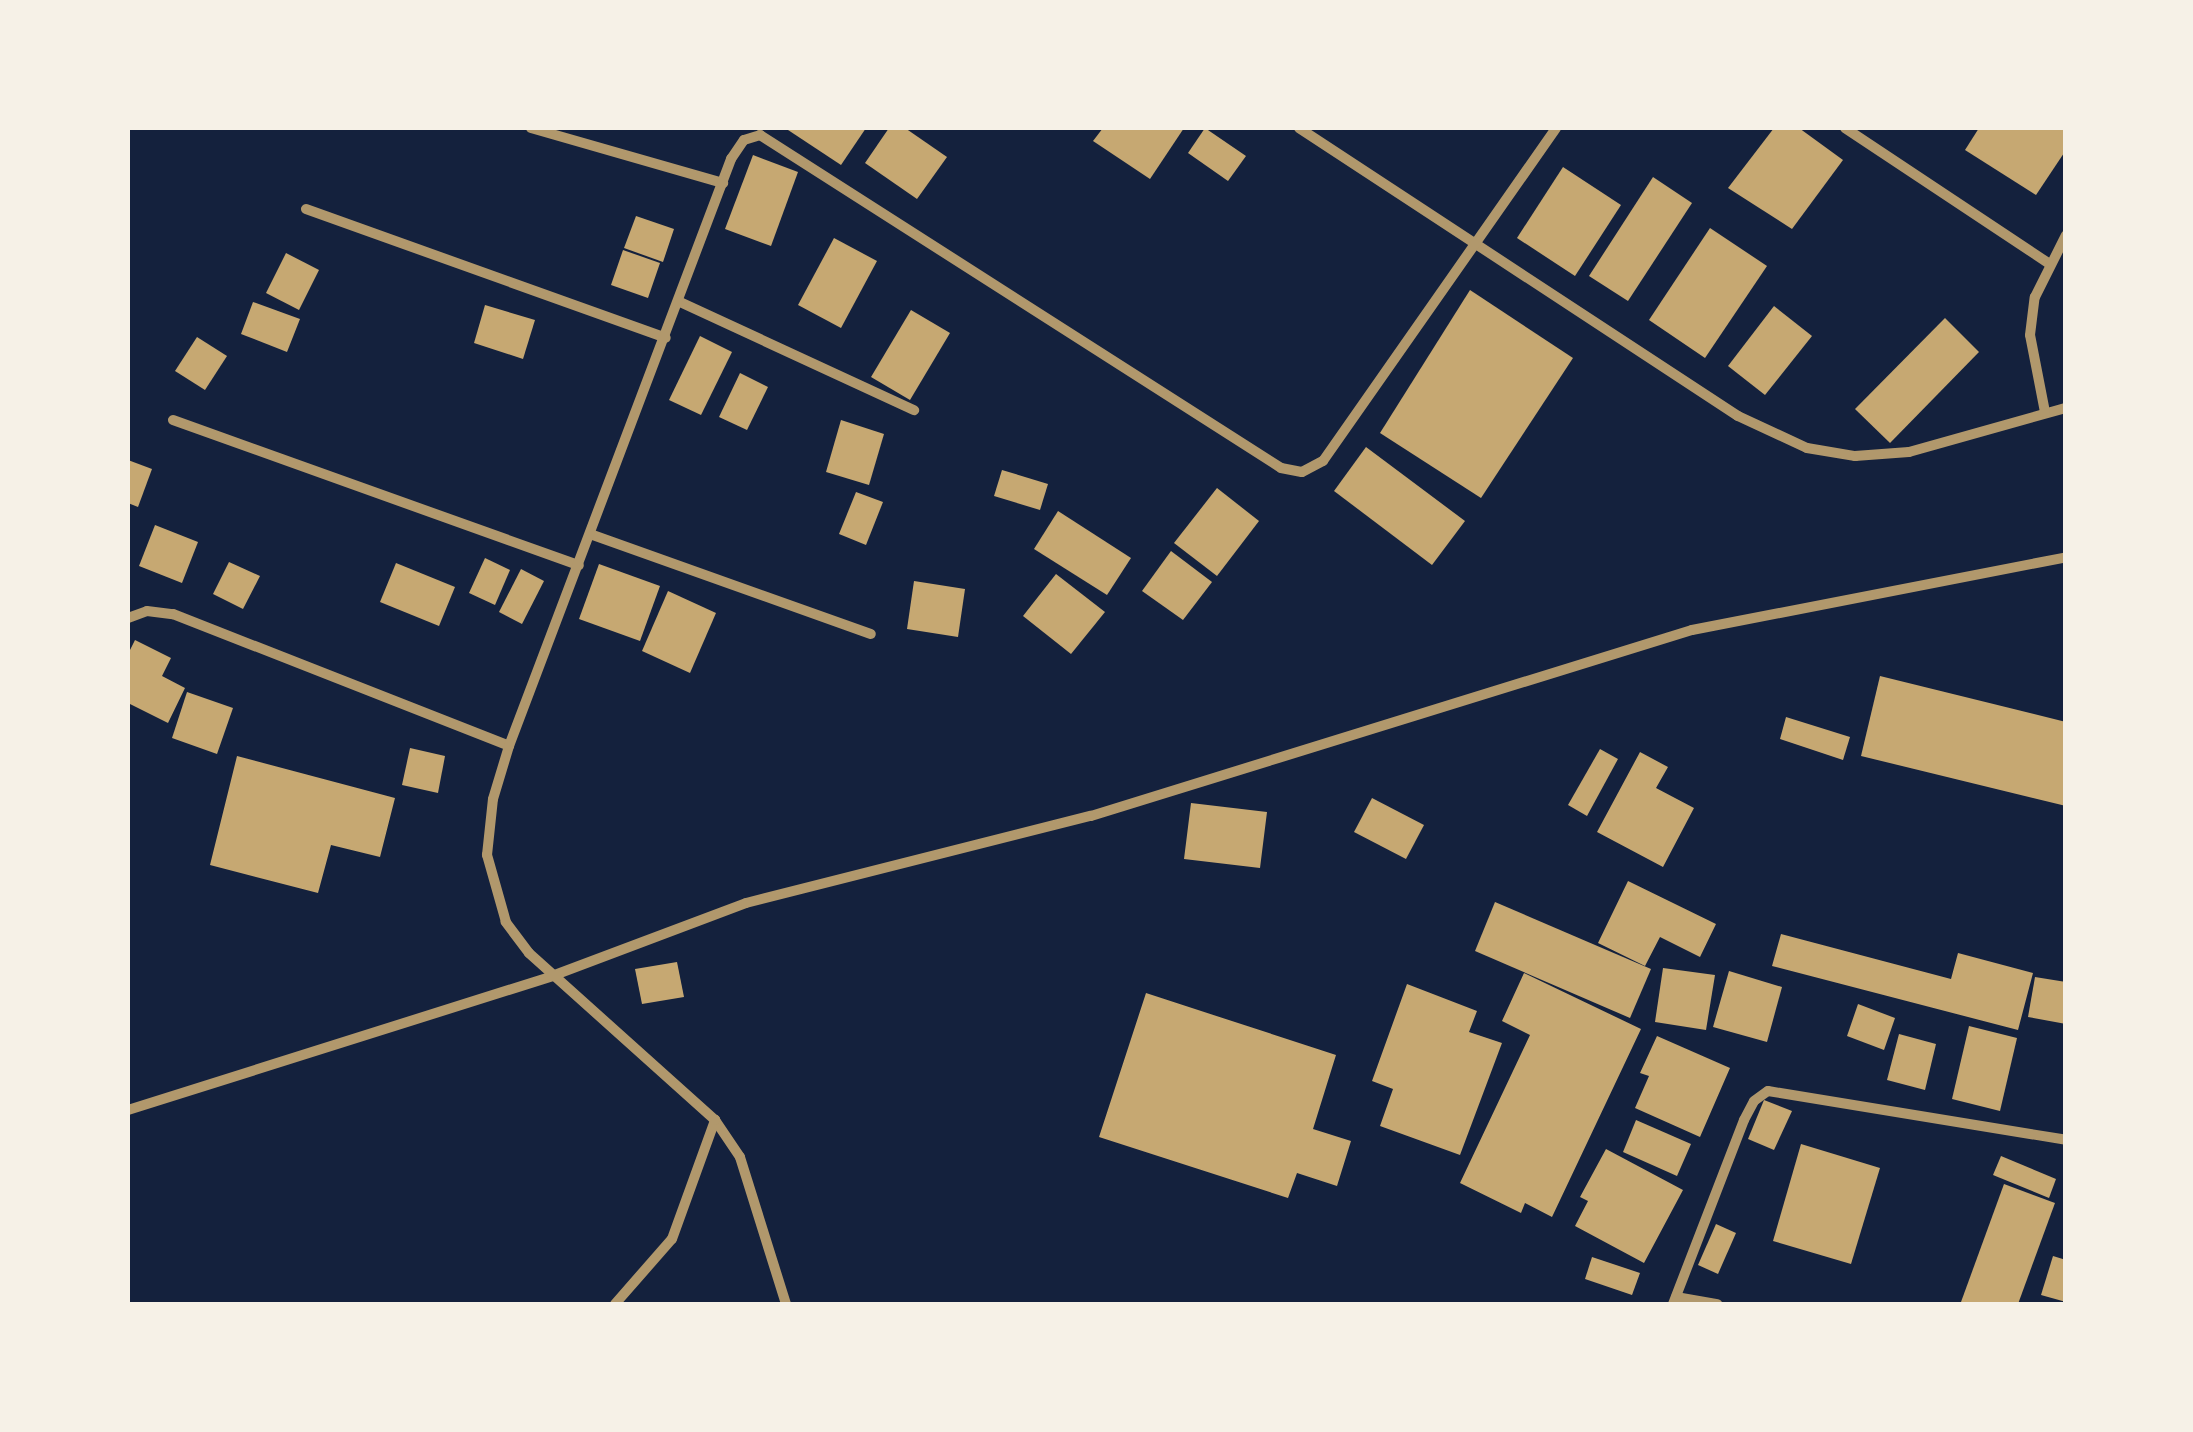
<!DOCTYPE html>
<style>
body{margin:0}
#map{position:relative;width:2193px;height:1432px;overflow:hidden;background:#14213d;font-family:"Open Sans",sans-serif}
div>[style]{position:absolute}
.building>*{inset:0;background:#c6a872}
.minor>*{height:10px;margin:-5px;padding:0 5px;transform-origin:5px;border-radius:5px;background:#b1986c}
span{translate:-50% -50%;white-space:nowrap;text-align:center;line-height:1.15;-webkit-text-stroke:10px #f6f1e7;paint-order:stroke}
.frame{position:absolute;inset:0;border:130px solid #f6f1e7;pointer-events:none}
</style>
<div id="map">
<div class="building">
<div style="clip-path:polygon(785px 128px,866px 128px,841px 165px)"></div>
<div style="clip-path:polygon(889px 128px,905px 128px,947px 157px,917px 199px,865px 163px)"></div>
<div style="clip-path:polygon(1103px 128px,1184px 128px,1150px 179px,1093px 141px)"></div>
<div style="clip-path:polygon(1205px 128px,1246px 156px,1228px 181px,1188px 153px)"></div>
<div style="clip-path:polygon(1774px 128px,1799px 128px,1843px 160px,1792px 229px,1728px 188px)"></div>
<div style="clip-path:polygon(1979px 128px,2066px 128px,2066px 150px,2036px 195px,1965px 150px)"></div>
<div style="clip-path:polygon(753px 155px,798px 172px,771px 246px,725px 229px)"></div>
<div style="clip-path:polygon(1563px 167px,1621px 205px,1575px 276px,1517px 238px)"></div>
<div style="clip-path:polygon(1653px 177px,1692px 203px,1628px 301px,1589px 276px)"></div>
<div style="clip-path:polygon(636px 216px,674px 229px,663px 262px,624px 248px)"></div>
<div style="clip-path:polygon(1710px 228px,1767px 266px,1705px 358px,1649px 320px)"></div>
<div style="clip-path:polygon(834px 238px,877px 261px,841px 328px,798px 305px)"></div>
<div style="clip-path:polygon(623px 250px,660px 263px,648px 298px,611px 285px)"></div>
<div style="clip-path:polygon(286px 253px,319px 270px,299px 310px,266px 293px)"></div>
<div style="clip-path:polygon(1470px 290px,1573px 358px,1481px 498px,1380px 433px)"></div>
<div style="clip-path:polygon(253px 302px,300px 319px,287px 352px,241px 334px)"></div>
<div style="clip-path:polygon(485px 305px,535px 320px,523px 359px,474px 343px)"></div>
<div style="clip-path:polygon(1774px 306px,1812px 336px,1765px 395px,1728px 366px)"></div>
<div style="clip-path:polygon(911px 310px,950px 333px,910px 400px,871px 377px)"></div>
<div style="clip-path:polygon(1945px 318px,1979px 352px,1890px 443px,1855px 409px)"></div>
<div style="clip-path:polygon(700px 336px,732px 352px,701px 415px,669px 400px)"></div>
<div style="clip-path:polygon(197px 337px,227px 356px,205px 390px,175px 371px)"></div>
<div style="clip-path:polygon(740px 373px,768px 387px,747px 430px,719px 417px)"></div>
<div style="clip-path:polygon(841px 420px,884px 434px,869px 485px,826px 472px)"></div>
<div style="clip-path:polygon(1366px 447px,1465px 521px,1432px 565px,1334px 491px)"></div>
<div style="clip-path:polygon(128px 460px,152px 469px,138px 507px,128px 503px)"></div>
<div style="clip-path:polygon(1002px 470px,1048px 484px,1040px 510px,994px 496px)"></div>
<div style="clip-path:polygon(1217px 488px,1259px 521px,1217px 576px,1174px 543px)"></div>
<div style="clip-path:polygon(856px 492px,883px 502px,866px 545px,839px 534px)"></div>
<div style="clip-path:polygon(1058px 511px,1131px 558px,1107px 595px,1034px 549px)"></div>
<div style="clip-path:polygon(155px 525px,198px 542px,182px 583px,139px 566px)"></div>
<div style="clip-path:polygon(1171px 551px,1212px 582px,1183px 620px,1142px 591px)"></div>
<div style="clip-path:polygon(485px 558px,510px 570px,495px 605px,469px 593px)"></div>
<div style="clip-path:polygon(229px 562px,260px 576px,243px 609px,213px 594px)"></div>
<div style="clip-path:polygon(396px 563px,455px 587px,439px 626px,380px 602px)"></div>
<div style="clip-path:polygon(599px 564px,660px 586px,640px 641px,579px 619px)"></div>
<div style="clip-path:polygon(521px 569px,544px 581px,522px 624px,499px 612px)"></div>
<div style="clip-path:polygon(1056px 574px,1105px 612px,1071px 654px,1023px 616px)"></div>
<div style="clip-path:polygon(914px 581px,965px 589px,958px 637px,907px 629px)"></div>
<div style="clip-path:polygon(668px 591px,716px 613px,690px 673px,642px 651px)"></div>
<div style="clip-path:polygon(135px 640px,171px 658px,162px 676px,185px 688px,168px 723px,128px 703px,128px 654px)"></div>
<div style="clip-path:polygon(1880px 676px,2066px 722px,2066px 806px,1861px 756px)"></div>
<div style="clip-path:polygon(187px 692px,233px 708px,217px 754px,172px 738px)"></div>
<div style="clip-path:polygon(1786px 717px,1850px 737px,1843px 760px,1780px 739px)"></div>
<div style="clip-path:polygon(410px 748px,445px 756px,438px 793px,402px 785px)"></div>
<div style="clip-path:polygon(1600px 749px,1618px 759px,1587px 816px,1568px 805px)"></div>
<div style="clip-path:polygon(1640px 752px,1668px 767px,1656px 788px,1694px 808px,1663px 867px,1597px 832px)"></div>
<div style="clip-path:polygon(237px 756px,395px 798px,380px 857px,331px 845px,318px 893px,210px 865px)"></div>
<div style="clip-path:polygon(1372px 798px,1424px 825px,1406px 859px,1354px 832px)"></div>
<div style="clip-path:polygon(1191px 803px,1267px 812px,1260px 868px,1184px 859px)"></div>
<div style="clip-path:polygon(1628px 881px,1716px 924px,1700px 957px,1660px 937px,1645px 966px,1598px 943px)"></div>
<div style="clip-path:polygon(1495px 902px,1651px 969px,1630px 1018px,1475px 951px)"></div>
<div style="clip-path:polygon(1781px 934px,1951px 979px,1958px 953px,2033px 973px,2018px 1030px,1772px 966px)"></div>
<div style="clip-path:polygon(677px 962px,684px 997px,642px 1004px,635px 969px)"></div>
<div style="clip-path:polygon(1663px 968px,1715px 975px,1706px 1030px,1655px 1022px)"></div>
<div style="clip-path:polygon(1729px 971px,1782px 987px,1767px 1042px,1713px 1027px)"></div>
<div style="clip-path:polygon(1524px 973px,1641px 1029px,1552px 1217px,1525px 1203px,1521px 1213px,1460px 1183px,1530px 1035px,1502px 1021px)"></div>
<div style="clip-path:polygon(2035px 977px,2066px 982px,2066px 1024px,2028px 1017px)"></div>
<div style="clip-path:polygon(1407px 984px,1477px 1011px,1469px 1032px,1502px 1043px,1460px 1155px,1380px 1126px,1393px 1089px,1372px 1081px)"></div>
<div style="clip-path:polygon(1146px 993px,1336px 1055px,1313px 1129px,1351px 1141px,1337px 1186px,1297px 1173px,1288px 1198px,1099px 1137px)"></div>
<div style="clip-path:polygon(1858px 1004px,1895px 1018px,1884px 1050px,1847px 1036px)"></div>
<div style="clip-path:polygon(1969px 1026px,2017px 1038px,2000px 1111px,1952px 1099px)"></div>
<div style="clip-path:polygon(1899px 1034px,1936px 1044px,1925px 1090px,1887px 1080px)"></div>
<div style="clip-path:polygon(1657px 1036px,1730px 1068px,1700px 1137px,1635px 1108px,1649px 1076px,1640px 1073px)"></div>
<div style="clip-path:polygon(1764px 1100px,1792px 1111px,1774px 1150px,1748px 1139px)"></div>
<div style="clip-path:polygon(1636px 1120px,1691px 1144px,1677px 1176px,1623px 1152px)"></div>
<div style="clip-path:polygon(1801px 1144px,1880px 1168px,1851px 1264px,1773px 1241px)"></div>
<div style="clip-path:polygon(1606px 1149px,1683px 1190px,1644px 1263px,1575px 1226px,1588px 1201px,1580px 1197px)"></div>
<div style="clip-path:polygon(2001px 1156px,2056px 1179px,2049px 1198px,1993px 1175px)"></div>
<div style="clip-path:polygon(2004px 1184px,2055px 1203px,2018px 1304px,1967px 1304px,1961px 1302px)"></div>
<div style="clip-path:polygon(1716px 1224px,1736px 1233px,1718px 1274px,1698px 1265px)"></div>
<div style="clip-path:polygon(2053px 1256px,2066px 1260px,2066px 1302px,2041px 1295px)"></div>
<div style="clip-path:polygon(1592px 1257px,1640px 1273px,1632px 1295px,1585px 1279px)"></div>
</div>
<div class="minor">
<div style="left:531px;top:128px;width:200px;rotate:16deg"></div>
<div style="left:1299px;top:128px;width:525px;rotate:33.27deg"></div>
<div style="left:1738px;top:416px;width:76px;rotate:24.9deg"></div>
<div style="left:1807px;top:448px;width:49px;rotate:9.5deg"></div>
<div style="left:1855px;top:456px;width:54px;rotate:-4.2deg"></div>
<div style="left:1909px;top:452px;width:163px;rotate:-15.7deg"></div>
<div style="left:1845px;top:128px;width:244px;rotate:33.6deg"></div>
<div style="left:306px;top:209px;width:382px;rotate:19.7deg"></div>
<div style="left:680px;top:302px;width:258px;rotate:24.8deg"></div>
<div style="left:2045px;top:412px;width:78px;rotate:-101deg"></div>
<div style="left:2030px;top:335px;width:38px;rotate:-83deg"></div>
<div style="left:2035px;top:297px;width:69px;rotate:-63.4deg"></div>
<div style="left:173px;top:420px;width:431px;rotate:19.7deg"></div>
<div style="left:590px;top:534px;width:298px;rotate:19.6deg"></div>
<div style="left:128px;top:618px;width:20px;rotate:-20deg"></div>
<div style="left:147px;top:611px;width:26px;rotate:7deg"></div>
<div style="left:173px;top:614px;width:361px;rotate:21.4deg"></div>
<div style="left:128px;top:1110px;width:445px;rotate:-17.5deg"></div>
<div style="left:552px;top:976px;width:207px;rotate:-20.6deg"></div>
<div style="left:746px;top:903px;width:356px;rotate:-14.2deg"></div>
<div style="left:1091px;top:816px;width:629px;rotate:-17.2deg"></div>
<div style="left:1692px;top:630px;width:381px;rotate:-11deg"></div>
<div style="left:1676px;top:1297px;width:42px;rotate:9.7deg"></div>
<div style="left:615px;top:1304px;width:86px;rotate:-48.8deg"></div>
<div style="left:672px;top:1239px;width:127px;rotate:-70.1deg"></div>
<div style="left:786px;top:1304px;width:154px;rotate:-107.4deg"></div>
<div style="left:740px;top:1157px;width:45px;rotate:-124deg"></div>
<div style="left:715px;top:1120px;width:250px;rotate:-138.1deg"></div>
<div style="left:529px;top:953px;width:39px;rotate:-127deg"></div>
<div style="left:506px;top:922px;width:70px;rotate:-105.8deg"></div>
<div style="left:487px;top:855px;width:56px;rotate:-83.9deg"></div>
<div style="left:493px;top:799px;width:55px;rotate:-73.2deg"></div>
<div style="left:509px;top:746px;width:628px;rotate:-69.28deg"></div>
<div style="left:731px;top:159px;width:23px;rotate:-56deg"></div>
<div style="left:744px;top:140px;width:17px;rotate:-17deg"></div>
<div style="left:760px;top:135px;width:618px;rotate:32.58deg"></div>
<div style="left:1281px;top:468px;width:21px;rotate:11deg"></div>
<div style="left:1302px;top:472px;width:24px;rotate:-28deg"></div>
<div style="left:1323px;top:461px;width:406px;rotate:-55deg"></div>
<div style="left:1673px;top:1304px;width:197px;rotate:-68.9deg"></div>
<div style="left:1744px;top:1120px;width:21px;rotate:-62deg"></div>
<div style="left:1754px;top:1101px;width:17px;rotate:-36deg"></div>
<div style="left:1768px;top:1091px;width:302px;rotate:9.3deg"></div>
</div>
<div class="frame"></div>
</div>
